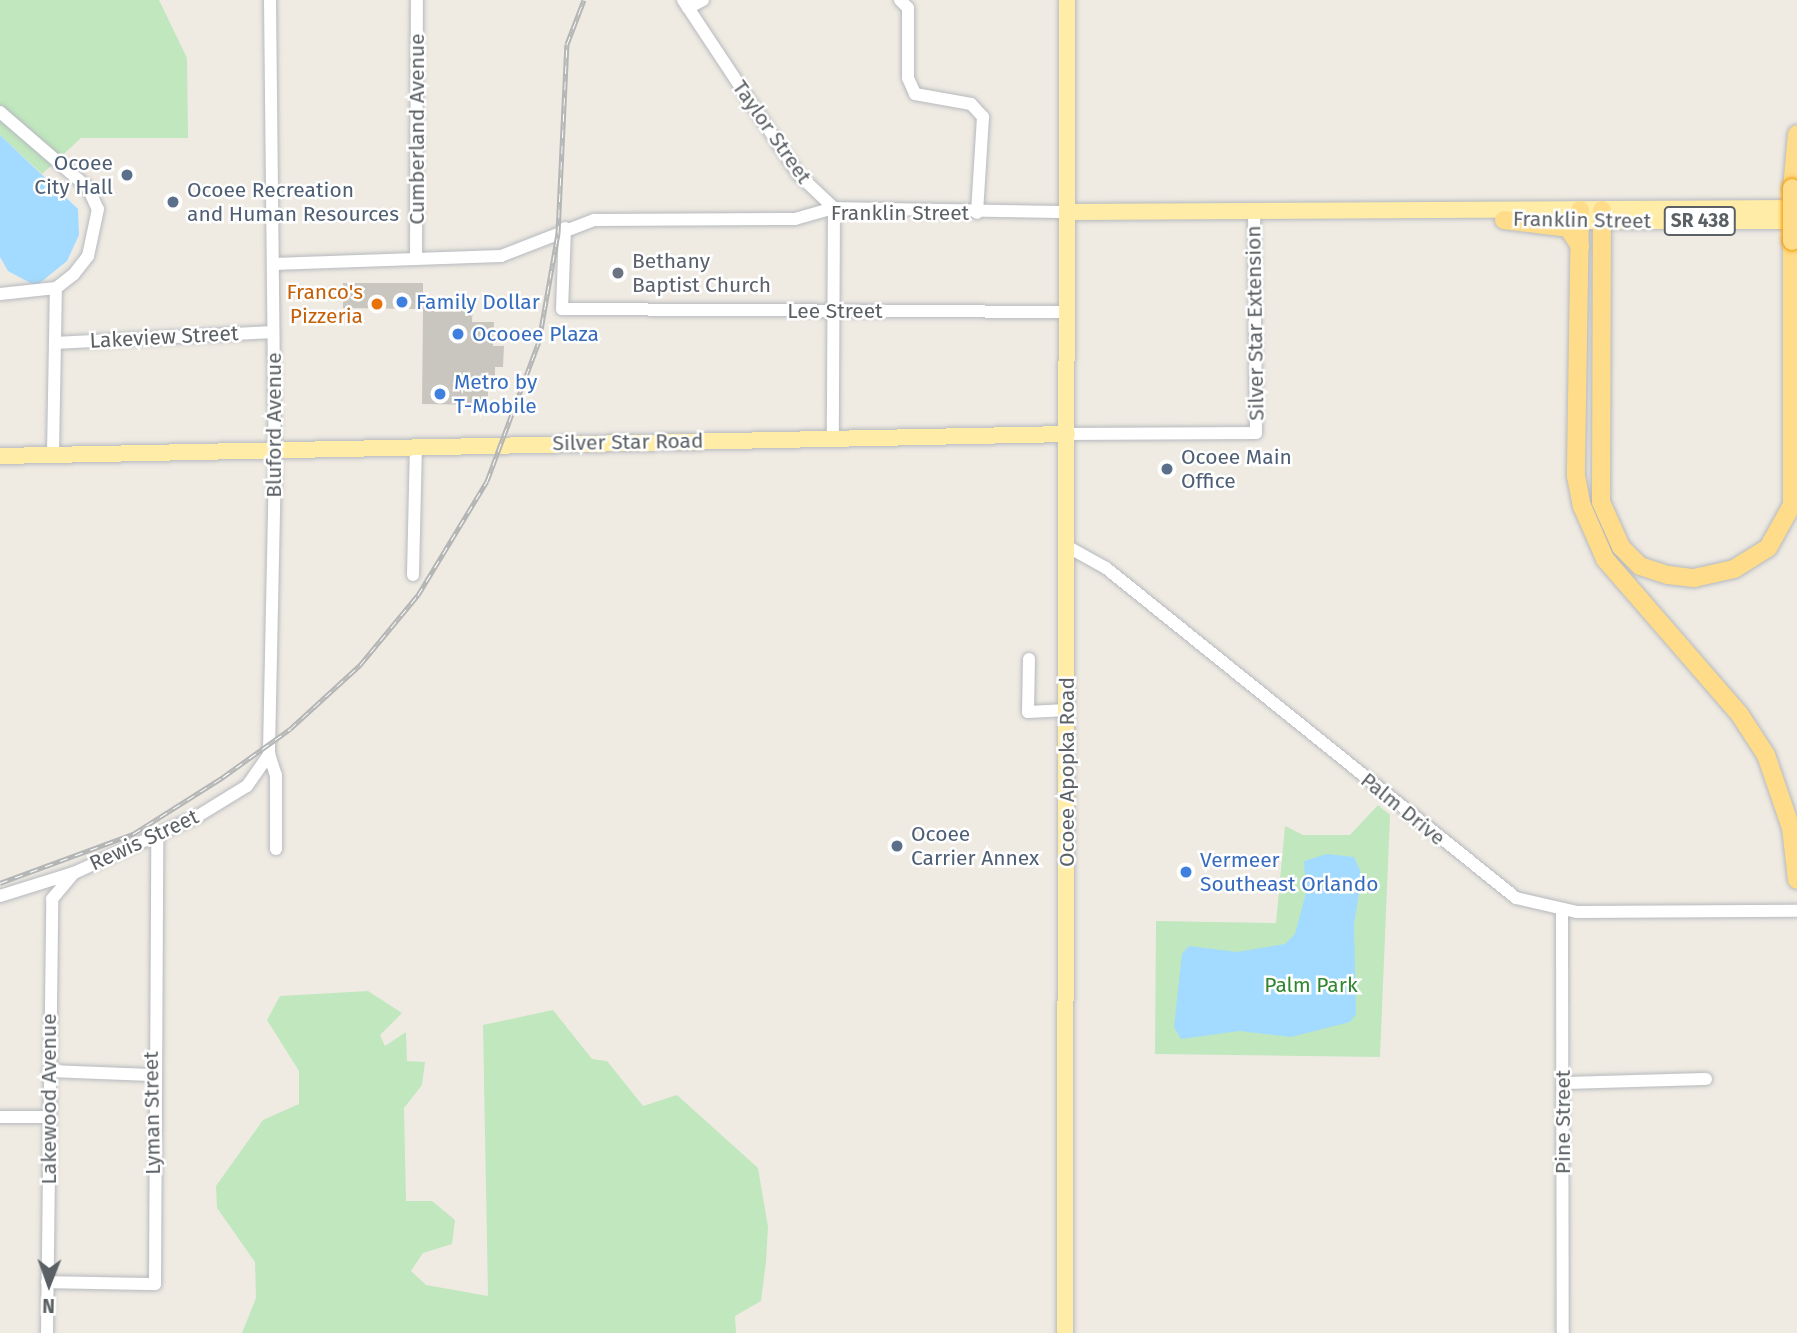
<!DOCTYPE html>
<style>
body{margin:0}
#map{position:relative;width:1797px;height:1333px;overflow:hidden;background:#efebe3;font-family:"Fira Sans",sans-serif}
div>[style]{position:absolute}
.green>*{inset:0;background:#c0e7be}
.water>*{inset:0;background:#a2dbff}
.building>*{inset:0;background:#c9c6c0}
.roads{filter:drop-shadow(0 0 2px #b6b9be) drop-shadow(0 0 2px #b6b9be)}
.minor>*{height:12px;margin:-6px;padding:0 6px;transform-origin:6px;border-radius:6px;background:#fff}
.major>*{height:16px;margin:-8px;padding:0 8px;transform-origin:8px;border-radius:8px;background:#ffeda7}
.highway>*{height:18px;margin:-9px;padding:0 9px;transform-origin:9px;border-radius:9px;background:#ffdc89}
.rail>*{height:5px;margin-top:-2.5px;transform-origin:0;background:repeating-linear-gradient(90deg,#fff 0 8px,#b4b5b5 0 16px);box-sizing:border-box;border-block:2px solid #b4b5b5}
.bridges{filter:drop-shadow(0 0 2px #f19b00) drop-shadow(0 0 2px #f19b00)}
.highway-bridge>*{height:18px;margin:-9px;padding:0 9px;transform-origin:9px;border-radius:9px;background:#ffdc89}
.dots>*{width:19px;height:19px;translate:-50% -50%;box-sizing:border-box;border:4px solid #fff;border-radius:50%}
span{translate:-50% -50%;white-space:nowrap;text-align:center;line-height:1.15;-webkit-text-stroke:5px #fff;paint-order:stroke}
.shield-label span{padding:2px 5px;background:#fff;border:2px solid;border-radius:5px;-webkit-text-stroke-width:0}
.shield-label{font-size:19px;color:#5b6064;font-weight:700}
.street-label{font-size:21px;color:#5b6064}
.service-label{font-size:21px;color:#4e5e75}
.right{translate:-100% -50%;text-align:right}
.left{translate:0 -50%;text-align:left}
.worship-label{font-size:21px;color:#5b616d}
.food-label{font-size:21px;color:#c56008}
.shop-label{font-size:21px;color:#366cbe}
.park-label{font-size:21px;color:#318631}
.north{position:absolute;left:14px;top:1249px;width:70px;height:70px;-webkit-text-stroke:5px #fff;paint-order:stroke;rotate:181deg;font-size:19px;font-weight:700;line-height:28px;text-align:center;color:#5b6064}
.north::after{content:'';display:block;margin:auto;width:24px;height:32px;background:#5b6064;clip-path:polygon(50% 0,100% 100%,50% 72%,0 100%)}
</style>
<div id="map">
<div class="green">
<div style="clip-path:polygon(0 0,159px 0,187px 58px,188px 138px,81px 138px,42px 174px,0 135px)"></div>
<div style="clip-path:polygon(1378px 805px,1390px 815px,1380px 1057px,1155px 1054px,1156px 921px,1276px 923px,1285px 826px,1303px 835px,1350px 835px)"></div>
<div style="clip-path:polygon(368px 991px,402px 1013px,380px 1035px,385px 1046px,406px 1032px,407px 1061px,425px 1062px,422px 1085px,404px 1108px,406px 1201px,432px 1201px,455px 1220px,452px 1244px,423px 1253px,411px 1271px,426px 1285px,488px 1296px,483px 1025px,553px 1010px,592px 1059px,607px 1061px,643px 1106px,677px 1095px,758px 1168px,768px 1227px,766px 1262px,761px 1301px,735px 1316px,736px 1333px,242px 1333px,256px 1298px,255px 1262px,217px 1208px,216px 1186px,263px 1120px,299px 1104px,299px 1071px,267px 1020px,280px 996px)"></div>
</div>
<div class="water">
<div style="clip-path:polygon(0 135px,78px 209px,79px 235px,67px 261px,36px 286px,8px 271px,0 257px)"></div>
<div style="clip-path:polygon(1327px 854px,1354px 857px,1362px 875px,1354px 924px,1356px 1014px,1350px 1022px,1291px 1037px,1239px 1031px,1181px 1039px,1174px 1027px,1182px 954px,1189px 946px,1237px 952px,1285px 944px,1295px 934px,1306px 893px,1304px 861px)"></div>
</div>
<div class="building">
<div style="clip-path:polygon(343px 283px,423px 283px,423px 302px,473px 302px,472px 322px,494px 322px,493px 346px,504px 346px,503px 367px,495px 367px,495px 381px,488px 381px,488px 405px,422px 404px,423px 309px,343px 308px)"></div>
</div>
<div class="roads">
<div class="minor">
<div style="left:270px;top:0;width:464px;rotate:89.4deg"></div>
<div style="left:275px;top:464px;width:290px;rotate:91.2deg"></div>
<div style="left:269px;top:754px;width:22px;rotate:72deg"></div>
<div style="left:276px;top:775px;width:74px;rotate:90deg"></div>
<div style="left:683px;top:0;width:209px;rotate:56.5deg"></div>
<div style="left:798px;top:174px;width:50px;rotate:43.4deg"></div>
<div style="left:834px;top:208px;width:229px;rotate:90.3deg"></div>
<div style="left:900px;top:0;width:11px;rotate:45deg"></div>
<div style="left:908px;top:8px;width:70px;rotate:90deg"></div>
<div style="left:908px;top:78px;width:17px;rotate:66deg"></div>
<div style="left:915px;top:94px;width:57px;rotate:10.1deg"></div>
<div style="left:971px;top:104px;width:18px;rotate:47deg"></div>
<div style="left:983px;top:117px;width:96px;rotate:93.6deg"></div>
<div style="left:688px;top:8px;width:17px;rotate:-28deg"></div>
<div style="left:0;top:112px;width:116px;rotate:40.8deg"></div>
<div style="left:88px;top:188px;width:23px;rotate:65deg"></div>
<div style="left:98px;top:209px;width:48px;rotate:102deg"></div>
<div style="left:88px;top:256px;width:23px;rotate:128deg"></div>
<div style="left:74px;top:274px;width:23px;rotate:142deg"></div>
<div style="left:56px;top:288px;width:56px;rotate:173.9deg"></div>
<div style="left:565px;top:228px;width:81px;rotate:92.1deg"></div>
<div style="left:562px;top:309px;width:505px;rotate:0.34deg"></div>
<div style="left:416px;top:258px;width:258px;rotate:-89.8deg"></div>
<div style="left:273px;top:264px;width:228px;rotate:-2deg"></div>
<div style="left:501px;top:256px;width:100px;rotate:-21.2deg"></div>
<div style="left:594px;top:220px;width:201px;rotate:-0.3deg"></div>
<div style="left:795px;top:219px;width:41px;rotate:-15.8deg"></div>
<div style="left:834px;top:208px;width:233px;rotate:1deg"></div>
<div style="left:55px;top:343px;width:218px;rotate:-2.9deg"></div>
<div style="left:1067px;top:434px;width:189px;rotate:-0.3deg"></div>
<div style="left:1256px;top:433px;width:220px;rotate:-90.5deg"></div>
<div style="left:53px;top:454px;width:166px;rotate:-89deg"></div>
<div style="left:1068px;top:547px;width:43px;rotate:28.9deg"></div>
<div style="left:1106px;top:568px;width:526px;rotate:38.83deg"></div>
<div style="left:1516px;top:898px;width:63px;rotate:12.9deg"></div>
<div style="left:1577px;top:912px;width:220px;rotate:-0.3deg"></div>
<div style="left:413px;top:575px;width:128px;rotate:-88.7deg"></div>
<div style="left:1029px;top:659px;width:53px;rotate:91.1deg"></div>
<div style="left:1028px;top:712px;width:39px;rotate:-3deg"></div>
<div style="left:0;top:896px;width:77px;rotate:-17.3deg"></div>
<div style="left:74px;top:873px;width:136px;rotate:-24.7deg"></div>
<div style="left:198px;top:816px;width:57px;rotate:-31.5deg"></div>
<div style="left:247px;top:786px;width:39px;rotate:-55deg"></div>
<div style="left:1562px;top:912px;width:421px;rotate:89.9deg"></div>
<div style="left:49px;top:1071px;width:102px;rotate:2.2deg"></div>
<div style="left:1563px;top:1083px;width:143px;rotate:-1.6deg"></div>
<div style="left:0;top:1117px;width:48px"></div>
<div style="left:47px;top:1282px;width:108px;rotate:1.1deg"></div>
<div style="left:155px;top:1284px;width:449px;rotate:-89.7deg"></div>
<div style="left:47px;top:1333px;width:434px;rotate:-89.3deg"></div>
<div style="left:52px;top:899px;width:34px;rotate:-50deg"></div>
</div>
<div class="major">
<div style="left:1067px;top:212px;width:730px;rotate:-0.31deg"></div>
<div style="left:1569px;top:221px;width:228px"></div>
<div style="left:0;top:456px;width:1067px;rotate:-1.18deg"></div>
<div style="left:1065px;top:1333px;width:1333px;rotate:-89.91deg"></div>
</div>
<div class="highway">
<div style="left:1792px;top:188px;width:54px;rotate:-84.7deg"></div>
<div style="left:1580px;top:210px;width:266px;rotate:90.9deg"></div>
<div style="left:1576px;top:476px;width:31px;rotate:79deg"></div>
<div style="left:1582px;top:506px;width:58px;rotate:66.5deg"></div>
<div style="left:1605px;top:559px;width:206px;rotate:49.1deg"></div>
<div style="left:1740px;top:715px;width:48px;rotate:57deg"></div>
<div style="left:1766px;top:755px;width:77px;rotate:71.1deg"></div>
<div style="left:1791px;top:828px;width:52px;rotate:83.4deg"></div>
<div style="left:1602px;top:210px;width:292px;rotate:90.2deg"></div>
<div style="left:1601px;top:502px;width:49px;rotate:66deg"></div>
<div style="left:1621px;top:547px;width:27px;rotate:45deg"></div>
<div style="left:1640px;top:566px;width:29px;rotate:18deg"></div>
<div style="left:1668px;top:575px;width:26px;rotate:7deg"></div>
<div style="left:1694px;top:578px;width:41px;rotate:-12.7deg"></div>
<div style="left:1734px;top:569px;width:40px;rotate:-32deg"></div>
<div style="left:1768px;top:548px;width:49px;rotate:-60.8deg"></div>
<div style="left:1792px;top:505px;width:264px;rotate:-90deg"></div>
<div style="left:1504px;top:220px;width:64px;rotate:7.1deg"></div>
<div style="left:1568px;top:228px;width:22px;rotate:56deg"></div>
</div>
</div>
<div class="rail">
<div style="left:0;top:883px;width:142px;rotate:-20.2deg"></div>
<div style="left:133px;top:834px;width:107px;rotate:-32.3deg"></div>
<div style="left:223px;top:777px;width:82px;rotate:-35.6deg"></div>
<div style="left:290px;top:729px;width:95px;rotate:-42.4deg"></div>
<div style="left:360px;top:665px;width:91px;rotate:-50.4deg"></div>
<div style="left:418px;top:595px;width:133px;rotate:-58.8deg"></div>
<div style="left:487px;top:481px;width:149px;rotate:-69.6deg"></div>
<div style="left:539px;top:341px;width:110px;rotate:-80deg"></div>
<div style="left:558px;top:233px;width:189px;rotate:-87.3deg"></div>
<div style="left:567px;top:44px;width:47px;rotate:-68.9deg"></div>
</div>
<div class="bridges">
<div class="highway-bridge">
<div style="left:1792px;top:188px;width:53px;rotate:90deg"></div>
</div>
</div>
<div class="dots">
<div style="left:127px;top:175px;background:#5c6f8a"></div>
<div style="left:173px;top:202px;background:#5c6f8a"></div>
<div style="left:618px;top:273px;background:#6b7280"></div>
<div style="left:402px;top:302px;background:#3f7fe0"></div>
<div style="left:377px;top:304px;background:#e8710a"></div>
<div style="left:458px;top:334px;background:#3f7fe0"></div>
<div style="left:440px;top:394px;background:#3f7fe0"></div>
<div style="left:1167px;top:469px;background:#5c6f8a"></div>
<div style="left:897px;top:846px;background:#5c6f8a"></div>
<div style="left:1186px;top:872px;background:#3f7fe0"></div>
</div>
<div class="shield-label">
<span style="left:1700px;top:221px">SR 438</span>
</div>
<div class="street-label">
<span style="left:417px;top:129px;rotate:-90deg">Cumberland Avenue</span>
<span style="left:772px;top:132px;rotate:55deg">Taylor Street</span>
<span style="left:900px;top:213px">Franklin Street</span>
<span style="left:1582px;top:220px;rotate:1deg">Franklin Street</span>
<span style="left:835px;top:311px">Lee Street</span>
<span style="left:1255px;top:323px;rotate:-91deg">Silver Star Extension</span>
<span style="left:164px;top:337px;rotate:-3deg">Lakeview Street</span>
<span style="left:274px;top:425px;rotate:-90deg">Bluford Avenue</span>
<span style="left:628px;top:442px;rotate:-1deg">Silver Star Road</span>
<span style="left:1067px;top:772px;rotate:-90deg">Ocoee Apopka Road</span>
<span style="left:1403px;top:809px;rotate:39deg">Palm Drive</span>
<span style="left:144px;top:840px;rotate:-25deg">Rewis Street</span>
<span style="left:49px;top:1099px;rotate:-90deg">Lakewood Avenue</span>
<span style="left:152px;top:1113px;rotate:-91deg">Lyman Street</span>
<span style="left:1563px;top:1122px;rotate:-90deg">Pine Street</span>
</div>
<div class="service-label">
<span class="right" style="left:113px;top:175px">Ocoee<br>City Hall</span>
<span class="left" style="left:187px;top:202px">Ocoee Recreation<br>and Human Resources</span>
<span class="left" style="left:1181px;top:469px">Ocoee Main<br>Office</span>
<span class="left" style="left:911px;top:846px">Ocoee<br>Carrier Annex</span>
</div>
<div class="worship-label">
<span class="left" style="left:632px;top:273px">Bethany<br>Baptist Church</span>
</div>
<div class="food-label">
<span class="right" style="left:363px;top:304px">Franco's<br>Pizzeria</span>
</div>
<div class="shop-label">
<span class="left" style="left:416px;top:302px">Family Dollar</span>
<span class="left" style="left:472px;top:334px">Ocooee Plaza</span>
<span class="left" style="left:454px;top:394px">Metro by<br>T-Mobile</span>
<span class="left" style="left:1200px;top:872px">Vermeer<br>Southeast Orlando</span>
</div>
<div class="park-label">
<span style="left:1311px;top:985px">Palm Park</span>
</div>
<div class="north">N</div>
</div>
